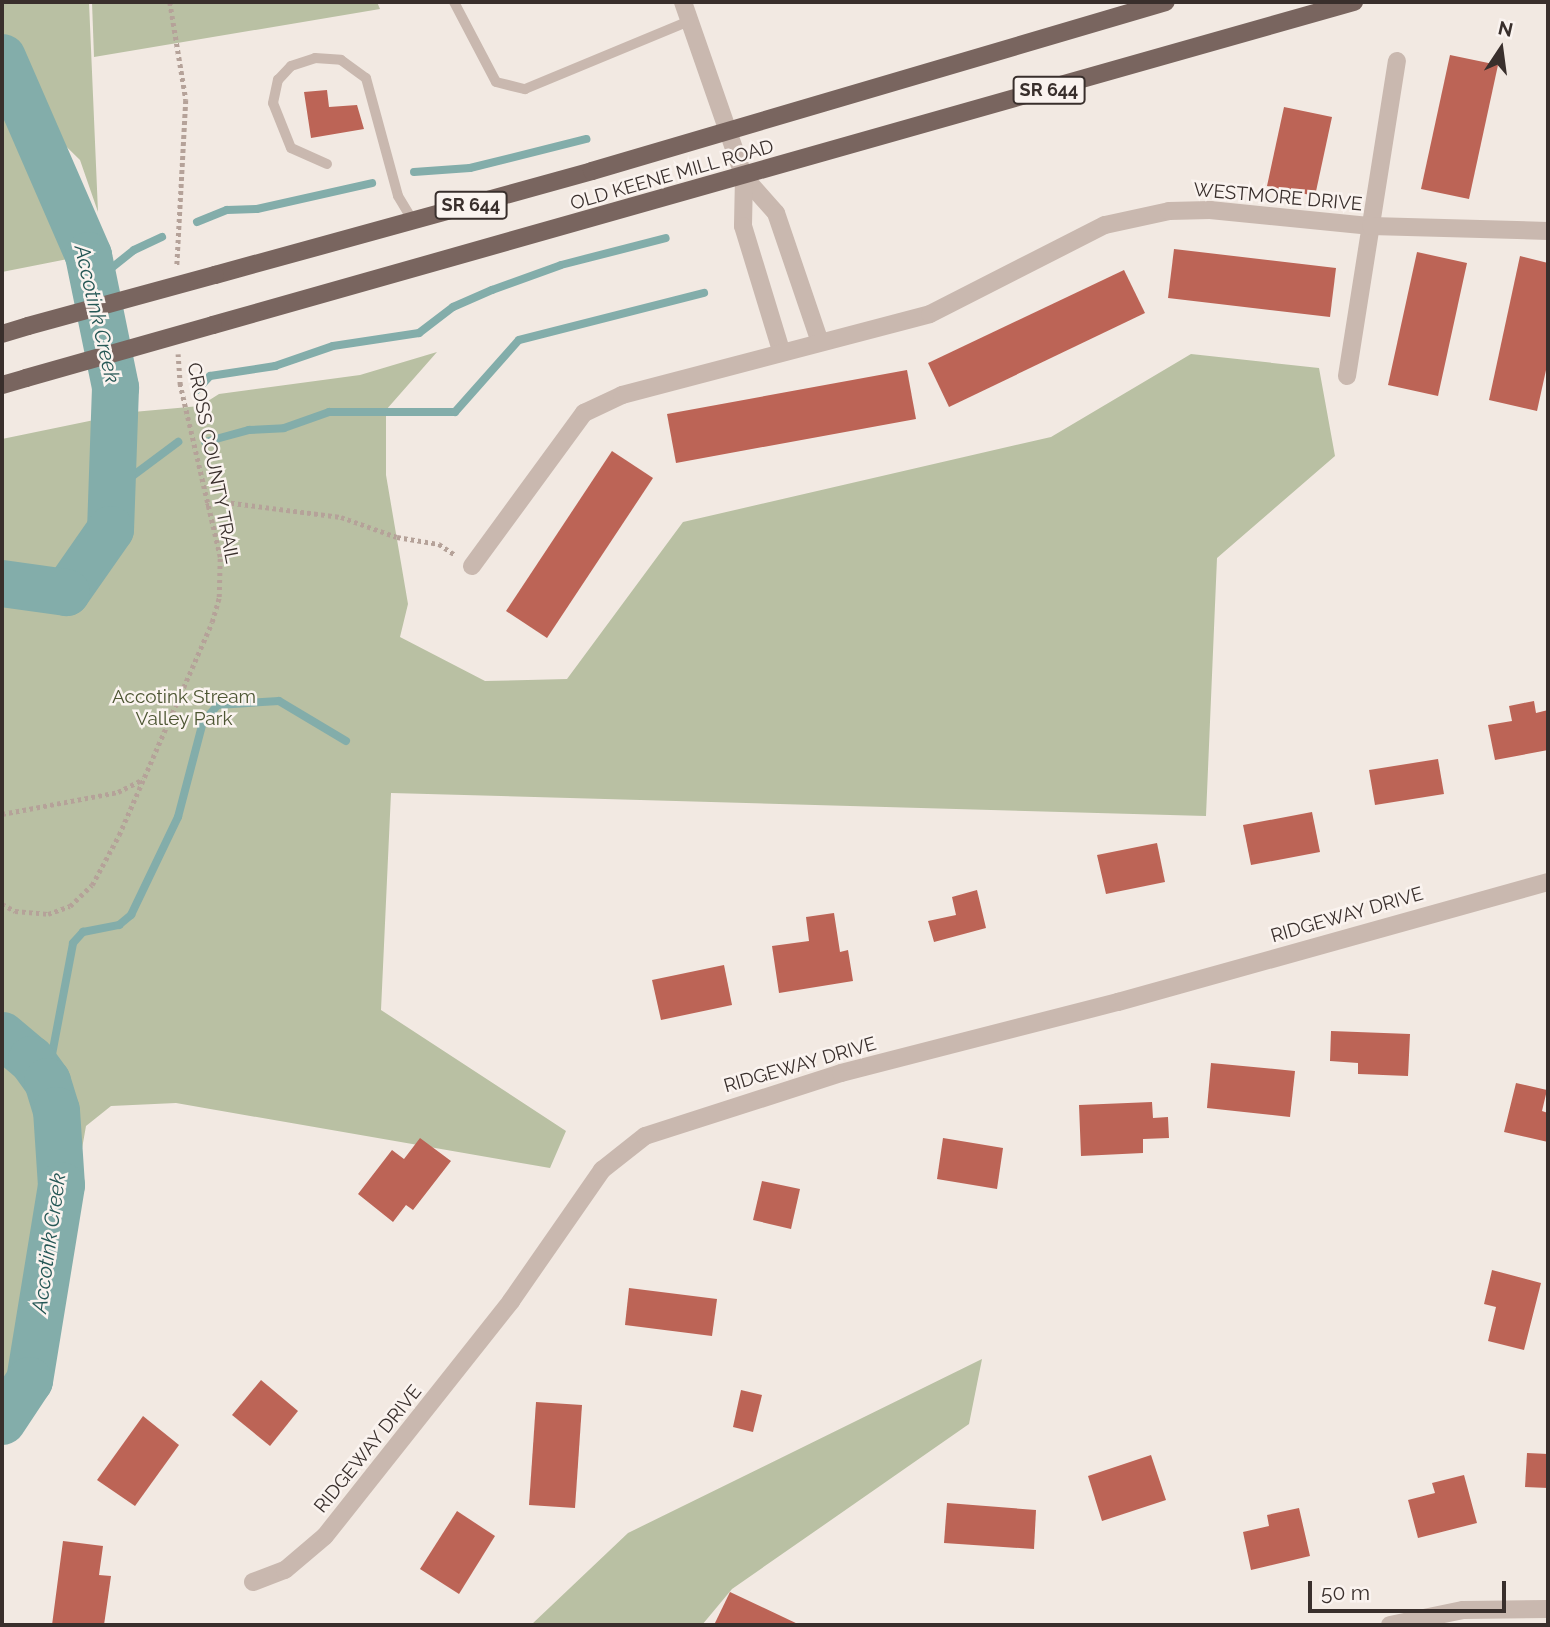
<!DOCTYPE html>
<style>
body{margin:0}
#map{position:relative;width:1550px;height:1627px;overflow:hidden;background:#f2e9e2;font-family:Raleway,sans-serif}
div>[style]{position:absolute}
.green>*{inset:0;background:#b9c0a3}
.stream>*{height:8px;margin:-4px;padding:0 4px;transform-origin:4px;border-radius:4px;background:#83adaa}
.river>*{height:47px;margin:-23.5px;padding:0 23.5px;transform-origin:23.5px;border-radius:23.5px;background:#83adaa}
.building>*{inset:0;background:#bc6456}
.path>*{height:4.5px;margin-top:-2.25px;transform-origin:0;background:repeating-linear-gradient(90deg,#b5a299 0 3.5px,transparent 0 7px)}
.service>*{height:10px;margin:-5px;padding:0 5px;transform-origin:5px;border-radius:5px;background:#c9b8af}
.minor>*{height:18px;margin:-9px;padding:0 9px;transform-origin:9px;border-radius:9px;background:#c9b8af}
.primary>*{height:18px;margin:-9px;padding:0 9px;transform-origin:9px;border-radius:9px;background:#79655f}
.primary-bridge>*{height:18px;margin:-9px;padding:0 9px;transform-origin:9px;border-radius:9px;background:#79655f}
span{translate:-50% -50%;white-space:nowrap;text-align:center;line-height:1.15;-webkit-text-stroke:5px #faf3ef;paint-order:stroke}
.shield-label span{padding:2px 5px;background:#faf3ef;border:2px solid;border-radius:5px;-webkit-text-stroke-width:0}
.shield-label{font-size:18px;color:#392f2c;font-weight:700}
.street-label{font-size:19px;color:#392f2c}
.park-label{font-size:19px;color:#4c5532}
.water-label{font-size:21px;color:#255755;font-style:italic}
.frame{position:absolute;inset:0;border:4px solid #392f2c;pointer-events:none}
.north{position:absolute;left:1466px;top:14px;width:70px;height:70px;-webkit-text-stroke:5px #faf3ef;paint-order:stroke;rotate:13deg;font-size:19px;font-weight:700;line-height:28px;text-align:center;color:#392f2c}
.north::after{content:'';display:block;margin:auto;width:24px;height:32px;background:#392f2c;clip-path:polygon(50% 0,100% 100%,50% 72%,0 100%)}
.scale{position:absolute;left:1308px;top:1581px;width:198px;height:32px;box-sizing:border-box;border:4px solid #392f2c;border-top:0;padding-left:9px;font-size:21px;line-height:24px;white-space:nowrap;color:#392f2c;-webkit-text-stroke:5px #faf3ef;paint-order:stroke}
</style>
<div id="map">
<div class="green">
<div style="clip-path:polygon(2px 2px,89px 2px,98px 212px,80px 160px,33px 114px,88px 255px,2px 272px)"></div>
<div style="clip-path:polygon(92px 2px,377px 2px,380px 9px,94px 57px)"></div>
<div style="clip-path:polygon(437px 352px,386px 410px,386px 475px,408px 604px,400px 637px,485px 681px,567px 679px,683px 522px,1051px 437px,1191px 354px,1319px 368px,1335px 456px,1217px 558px,1206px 816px,391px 793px,381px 1010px,566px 1131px,550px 1168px,176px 1103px,111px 1106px,86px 1126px,37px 1403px,2px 1447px,2px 439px,133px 412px,200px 406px,219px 394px,360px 375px)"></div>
<div style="clip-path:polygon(982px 1359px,969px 1424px,732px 1589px,702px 1625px,531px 1625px,628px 1533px)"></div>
</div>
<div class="stream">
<div style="left:414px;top:172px;width:56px;rotate:-4.1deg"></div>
<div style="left:470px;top:168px;width:120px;rotate:-14deg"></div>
<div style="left:197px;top:222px;width:32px;rotate:-22deg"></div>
<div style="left:227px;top:210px;width:30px;rotate:-2deg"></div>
<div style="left:257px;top:209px;width:118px;rotate:-12.7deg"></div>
<div style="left:94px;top:282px;width:51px;rotate:-38.7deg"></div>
<div style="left:134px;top:250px;width:31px;rotate:-25deg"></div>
<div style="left:197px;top:390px;width:19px;rotate:-47deg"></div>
<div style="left:210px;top:376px;width:66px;rotate:-8.7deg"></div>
<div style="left:275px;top:366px;width:61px;rotate:-19deg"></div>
<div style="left:333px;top:346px;width:87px;rotate:-8.6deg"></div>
<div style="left:419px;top:333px;width:43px;rotate:-37.4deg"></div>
<div style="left:453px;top:307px;width:43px;rotate:-23.6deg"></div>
<div style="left:492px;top:290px;width:73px;rotate:-19.9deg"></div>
<div style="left:561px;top:265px;width:108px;rotate:-14.4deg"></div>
<div style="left:205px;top:442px;width:46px;rotate:-15.3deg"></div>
<div style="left:249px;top:430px;width:35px;rotate:-3deg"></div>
<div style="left:284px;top:428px;width:48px;rotate:-19.6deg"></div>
<div style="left:329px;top:412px;width:126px"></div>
<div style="left:455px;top:412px;width:96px;rotate:-48.4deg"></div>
<div style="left:519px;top:340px;width:191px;rotate:-14.3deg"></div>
<div style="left:111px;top:492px;width:84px;rotate:-36.7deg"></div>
<div style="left:47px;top:1081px;width:140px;rotate:-79.3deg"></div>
<div style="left:73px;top:943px;width:15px;rotate:-48deg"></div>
<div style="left:83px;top:932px;width:37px;rotate:-11deg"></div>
<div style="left:119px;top:925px;width:16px;rotate:-40deg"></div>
<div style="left:131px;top:915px;width:109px;rotate:-64.4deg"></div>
<div style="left:178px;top:817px;width:98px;rotate:-75.3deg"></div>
<div style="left:203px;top:722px;width:23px;rotate:-49deg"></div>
<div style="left:218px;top:705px;width:61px;rotate:-3.8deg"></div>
<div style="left:279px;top:701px;width:78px;rotate:30.8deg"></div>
</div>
<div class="river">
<div style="left:2px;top:57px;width:216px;rotate:66.5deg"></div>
<div style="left:88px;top:255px;width:135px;rotate:78.4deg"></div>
<div style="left:115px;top:387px;width:142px;rotate:92deg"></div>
<div style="left:110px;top:529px;width:77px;rotate:124.9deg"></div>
<div style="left:66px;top:592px;width:65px;rotate:-172deg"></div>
<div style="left:2px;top:1035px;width:38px;rotate:40deg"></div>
<div style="left:31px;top:1059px;width:27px;rotate:54deg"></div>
<div style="left:47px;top:1081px;width:30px;rotate:73deg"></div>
<div style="left:56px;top:1110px;width:75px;rotate:86.2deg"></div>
<div style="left:61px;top:1185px;width:198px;rotate:99.3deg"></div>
<div style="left:29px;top:1380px;width:49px;rotate:123.4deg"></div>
</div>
<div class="building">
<div style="clip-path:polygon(1450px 55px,1498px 65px,1469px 199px,1421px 189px)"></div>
<div style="clip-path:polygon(327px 90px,329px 107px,357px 105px,364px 129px,311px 138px,304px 92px)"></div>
<div style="clip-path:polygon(1284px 107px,1332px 117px,1315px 196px,1267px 186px)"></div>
<div style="clip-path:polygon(1174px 249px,1336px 268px,1330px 317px,1168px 298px)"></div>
<div style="clip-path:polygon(1417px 252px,1467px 263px,1438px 396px,1388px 385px)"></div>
<div style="clip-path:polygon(1520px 256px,1548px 263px,1548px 361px,1537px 411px,1489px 400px)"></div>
<div style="clip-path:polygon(1124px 270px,1145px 313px,949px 407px,928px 363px)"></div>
<div style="clip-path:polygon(907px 370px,916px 419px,676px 463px,667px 414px)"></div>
<div style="clip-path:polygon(612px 451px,653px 478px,547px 638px,506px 611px)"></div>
<div style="clip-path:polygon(1534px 701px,1536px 713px,1548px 710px,1548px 750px,1495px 760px,1488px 725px,1512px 721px,1509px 706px)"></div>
<div style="clip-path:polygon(1438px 759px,1444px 794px,1375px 805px,1369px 770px)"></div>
<div style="clip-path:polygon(1312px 812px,1320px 852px,1251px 865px,1243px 825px)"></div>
<div style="clip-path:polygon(1157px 843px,1165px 882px,1106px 894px,1097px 855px)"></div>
<div style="clip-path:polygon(977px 890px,986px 928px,934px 942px,928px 921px,956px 915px,952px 897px)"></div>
<div style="clip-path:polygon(834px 913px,840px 952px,848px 950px,853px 981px,779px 993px,772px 946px,809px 941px,806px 917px)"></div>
<div style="clip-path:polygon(724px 965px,732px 1005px,661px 1020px,652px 980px)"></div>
<div style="clip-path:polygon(1331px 1031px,1410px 1034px,1408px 1076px,1358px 1074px,1358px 1063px,1330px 1061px)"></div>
<div style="clip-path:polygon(1211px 1063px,1295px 1071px,1290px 1117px,1207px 1108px)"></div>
<div style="clip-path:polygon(1516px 1083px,1547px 1090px,1542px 1111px,1548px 1113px,1548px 1142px,1504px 1132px)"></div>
<div style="clip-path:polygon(1152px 1102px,1153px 1118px,1168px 1117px,1169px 1138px,1143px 1139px,1143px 1153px,1081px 1156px,1079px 1105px)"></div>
<div style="clip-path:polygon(420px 1138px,451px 1161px,413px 1210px,406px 1205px,393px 1222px,358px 1194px,392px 1150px,404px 1159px)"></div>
<div style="clip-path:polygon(943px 1138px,1003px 1148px,997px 1189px,937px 1179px)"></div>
<div style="clip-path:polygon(762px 1181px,800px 1189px,791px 1229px,753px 1220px)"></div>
<div style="clip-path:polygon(1492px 1270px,1541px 1283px,1524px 1350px,1488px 1341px,1496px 1307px,1484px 1304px)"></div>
<div style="clip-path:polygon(629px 1288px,717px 1299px,712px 1336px,625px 1325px)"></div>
<div style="clip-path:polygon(261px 1380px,298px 1411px,270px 1446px,232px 1415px)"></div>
<div style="clip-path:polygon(741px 1390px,762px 1395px,753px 1432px,733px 1427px)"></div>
<div style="clip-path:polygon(536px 1402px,582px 1405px,575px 1508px,529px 1505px)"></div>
<div style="clip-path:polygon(143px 1416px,179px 1445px,135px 1506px,97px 1480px)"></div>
<div style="clip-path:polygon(1527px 1453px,1548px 1454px,1548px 1488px,1525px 1487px)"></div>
<div style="clip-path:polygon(1151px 1455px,1166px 1500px,1102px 1521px,1088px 1476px)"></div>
<div style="clip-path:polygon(1464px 1475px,1477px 1523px,1418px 1538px,1408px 1500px,1435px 1493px,1432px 1483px)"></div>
<div style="clip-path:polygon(947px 1503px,1036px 1510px,1034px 1549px,944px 1543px)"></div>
<div style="clip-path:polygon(1299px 1508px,1310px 1556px,1251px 1570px,1243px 1532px,1269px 1526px,1267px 1515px)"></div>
<div style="clip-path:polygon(457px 1511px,495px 1536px,459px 1594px,420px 1569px)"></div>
<div style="clip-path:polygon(63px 1541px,103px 1546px,99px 1575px,111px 1576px,104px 1625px,52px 1625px)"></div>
<div style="clip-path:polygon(730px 1592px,800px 1625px,714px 1625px)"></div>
</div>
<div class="path">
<div style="left:170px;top:2px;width:99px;rotate:80.7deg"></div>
<div style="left:186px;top:100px;width:165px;rotate:93.1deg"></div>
<div style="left:206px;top:506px;width:12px;rotate:-24deg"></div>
<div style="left:217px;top:501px;width:125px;rotate:7.4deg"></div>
<div style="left:341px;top:517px;width:59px;rotate:19.7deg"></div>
<div style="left:397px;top:537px;width:43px;rotate:9.5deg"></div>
<div style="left:439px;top:544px;width:18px;rotate:34deg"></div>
<div style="left:2px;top:814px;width:118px;rotate:-10.7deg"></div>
<div style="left:118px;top:792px;width:28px;rotate:-27deg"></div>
<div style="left:2px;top:904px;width:15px;rotate:28deg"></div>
<div style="left:15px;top:911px;width:33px;rotate:5deg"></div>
<div style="left:48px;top:914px;width:23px;rotate:-20deg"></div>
<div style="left:70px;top:906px;width:30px;rotate:-44deg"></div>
<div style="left:92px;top:885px;width:57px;rotate:-61.6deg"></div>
<div style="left:119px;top:835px;width:232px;rotate:-66.4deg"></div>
<div style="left:212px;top:622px;width:26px;rotate:-74deg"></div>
<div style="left:219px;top:597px;width:40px;rotate:-88.6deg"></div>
<div style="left:220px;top:557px;width:177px;rotate:-103.1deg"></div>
<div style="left:180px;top:385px;width:31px;rotate:-94deg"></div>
</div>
<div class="service">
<div style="left:454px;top:2px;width:90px;rotate:62.3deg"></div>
<div style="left:496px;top:82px;width:30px;rotate:14deg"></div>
<div style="left:525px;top:89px;width:178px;rotate:-22.5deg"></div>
<div style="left:327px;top:164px;width:39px;rotate:-156deg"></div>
<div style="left:291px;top:148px;width:48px;rotate:-111.8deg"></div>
<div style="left:273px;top:103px;width:24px;rotate:-78deg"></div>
<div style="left:278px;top:80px;width:19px;rotate:-47deg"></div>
<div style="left:291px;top:66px;width:25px;rotate:-18deg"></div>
<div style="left:315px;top:58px;width:26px;rotate:4deg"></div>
<div style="left:341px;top:60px;width:31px;rotate:36deg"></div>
<div style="left:366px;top:78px;width:122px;rotate:74.8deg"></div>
<div style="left:398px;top:196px;width:29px;rotate:59deg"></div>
</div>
<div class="minor">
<div style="left:683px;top:2px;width:185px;rotate:70.8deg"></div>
<div style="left:744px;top:177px;width:48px;rotate:48.4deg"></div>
<div style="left:776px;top:213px;width:133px;rotate:71.2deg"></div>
<div style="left:744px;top:177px;width:49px;rotate:91.2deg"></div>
<div style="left:743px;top:226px;width:130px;rotate:73deg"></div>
<div style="left:1347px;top:376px;width:319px;rotate:-81deg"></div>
<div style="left:472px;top:566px;width:190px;rotate:-53.8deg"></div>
<div style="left:584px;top:413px;width:42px;rotate:-25.3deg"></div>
<div style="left:622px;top:395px;width:318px;rotate:-14.7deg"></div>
<div style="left:930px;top:314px;width:196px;rotate:-27deg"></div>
<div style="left:1105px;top:225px;width:66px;rotate:-12.3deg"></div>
<div style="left:1169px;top:211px;width:41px;rotate:-1.4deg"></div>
<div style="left:1210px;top:210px;width:162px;rotate:5.7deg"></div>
<div style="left:1371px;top:226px;width:177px;rotate:1.6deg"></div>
<div style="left:253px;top:1582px;width:34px;rotate:-21deg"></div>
<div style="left:285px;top:1570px;width:52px;rotate:-40.4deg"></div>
<div style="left:325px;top:1536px;width:300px;rotate:-51.6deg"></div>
<div style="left:511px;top:1301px;width:160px;rotate:-55.2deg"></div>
<div style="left:602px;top:1170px;width:55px;rotate:-38.3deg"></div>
<div style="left:645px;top:1136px;width:206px;rotate:-17.8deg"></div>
<div style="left:841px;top:1073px;width:286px;rotate:-14.4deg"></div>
<div style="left:1118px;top:1002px;width:446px;rotate:-15.6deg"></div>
<div style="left:1390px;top:1625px;width:75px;rotate:-11.6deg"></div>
<div style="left:1463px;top:1610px;width:85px;rotate:-0.7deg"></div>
</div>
<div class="primary">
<div style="left:215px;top:275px;width:391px;rotate:-15.4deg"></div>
<div style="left:592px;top:171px;width:598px;rotate:-16.41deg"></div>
<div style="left:213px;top:325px;width:1186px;rotate:-15.81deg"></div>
<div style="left:2px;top:334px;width:27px;rotate:-17deg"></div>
<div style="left:2px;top:385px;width:25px;rotate:-16deg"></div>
</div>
<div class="primary-bridge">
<div style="left:28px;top:326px;width:194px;rotate:-15.3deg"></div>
<div style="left:26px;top:378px;width:194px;rotate:-15.8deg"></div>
</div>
<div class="shield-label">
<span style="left:1049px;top:90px">SR 644</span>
<span style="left:471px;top:205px">SR 644</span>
</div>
<div class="street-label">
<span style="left:672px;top:175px;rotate:-16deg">OLD KEENE MILL ROAD</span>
<span style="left:1278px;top:197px;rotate:5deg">WESTMORE DRIVE</span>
<span style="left:213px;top:463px;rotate:79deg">CROSS COUNTY TRAIL</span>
<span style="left:1347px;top:915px;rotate:-16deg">RIDGEWAY DRIVE</span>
<span style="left:800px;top:1065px;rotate:-16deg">RIDGEWAY DRIVE</span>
<span style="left:368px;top:1449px;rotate:-51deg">RIDGEWAY DRIVE</span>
</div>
<div class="park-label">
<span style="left:184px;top:708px">Accotink Stream<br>Valley Park</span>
</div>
<div class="water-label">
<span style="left:97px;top:314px;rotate:77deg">Accotink Creek</span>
<span style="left:49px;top:1243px;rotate:-82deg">Accotink Creek</span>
</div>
<div class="frame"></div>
<div class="north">N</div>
<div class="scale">50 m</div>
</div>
